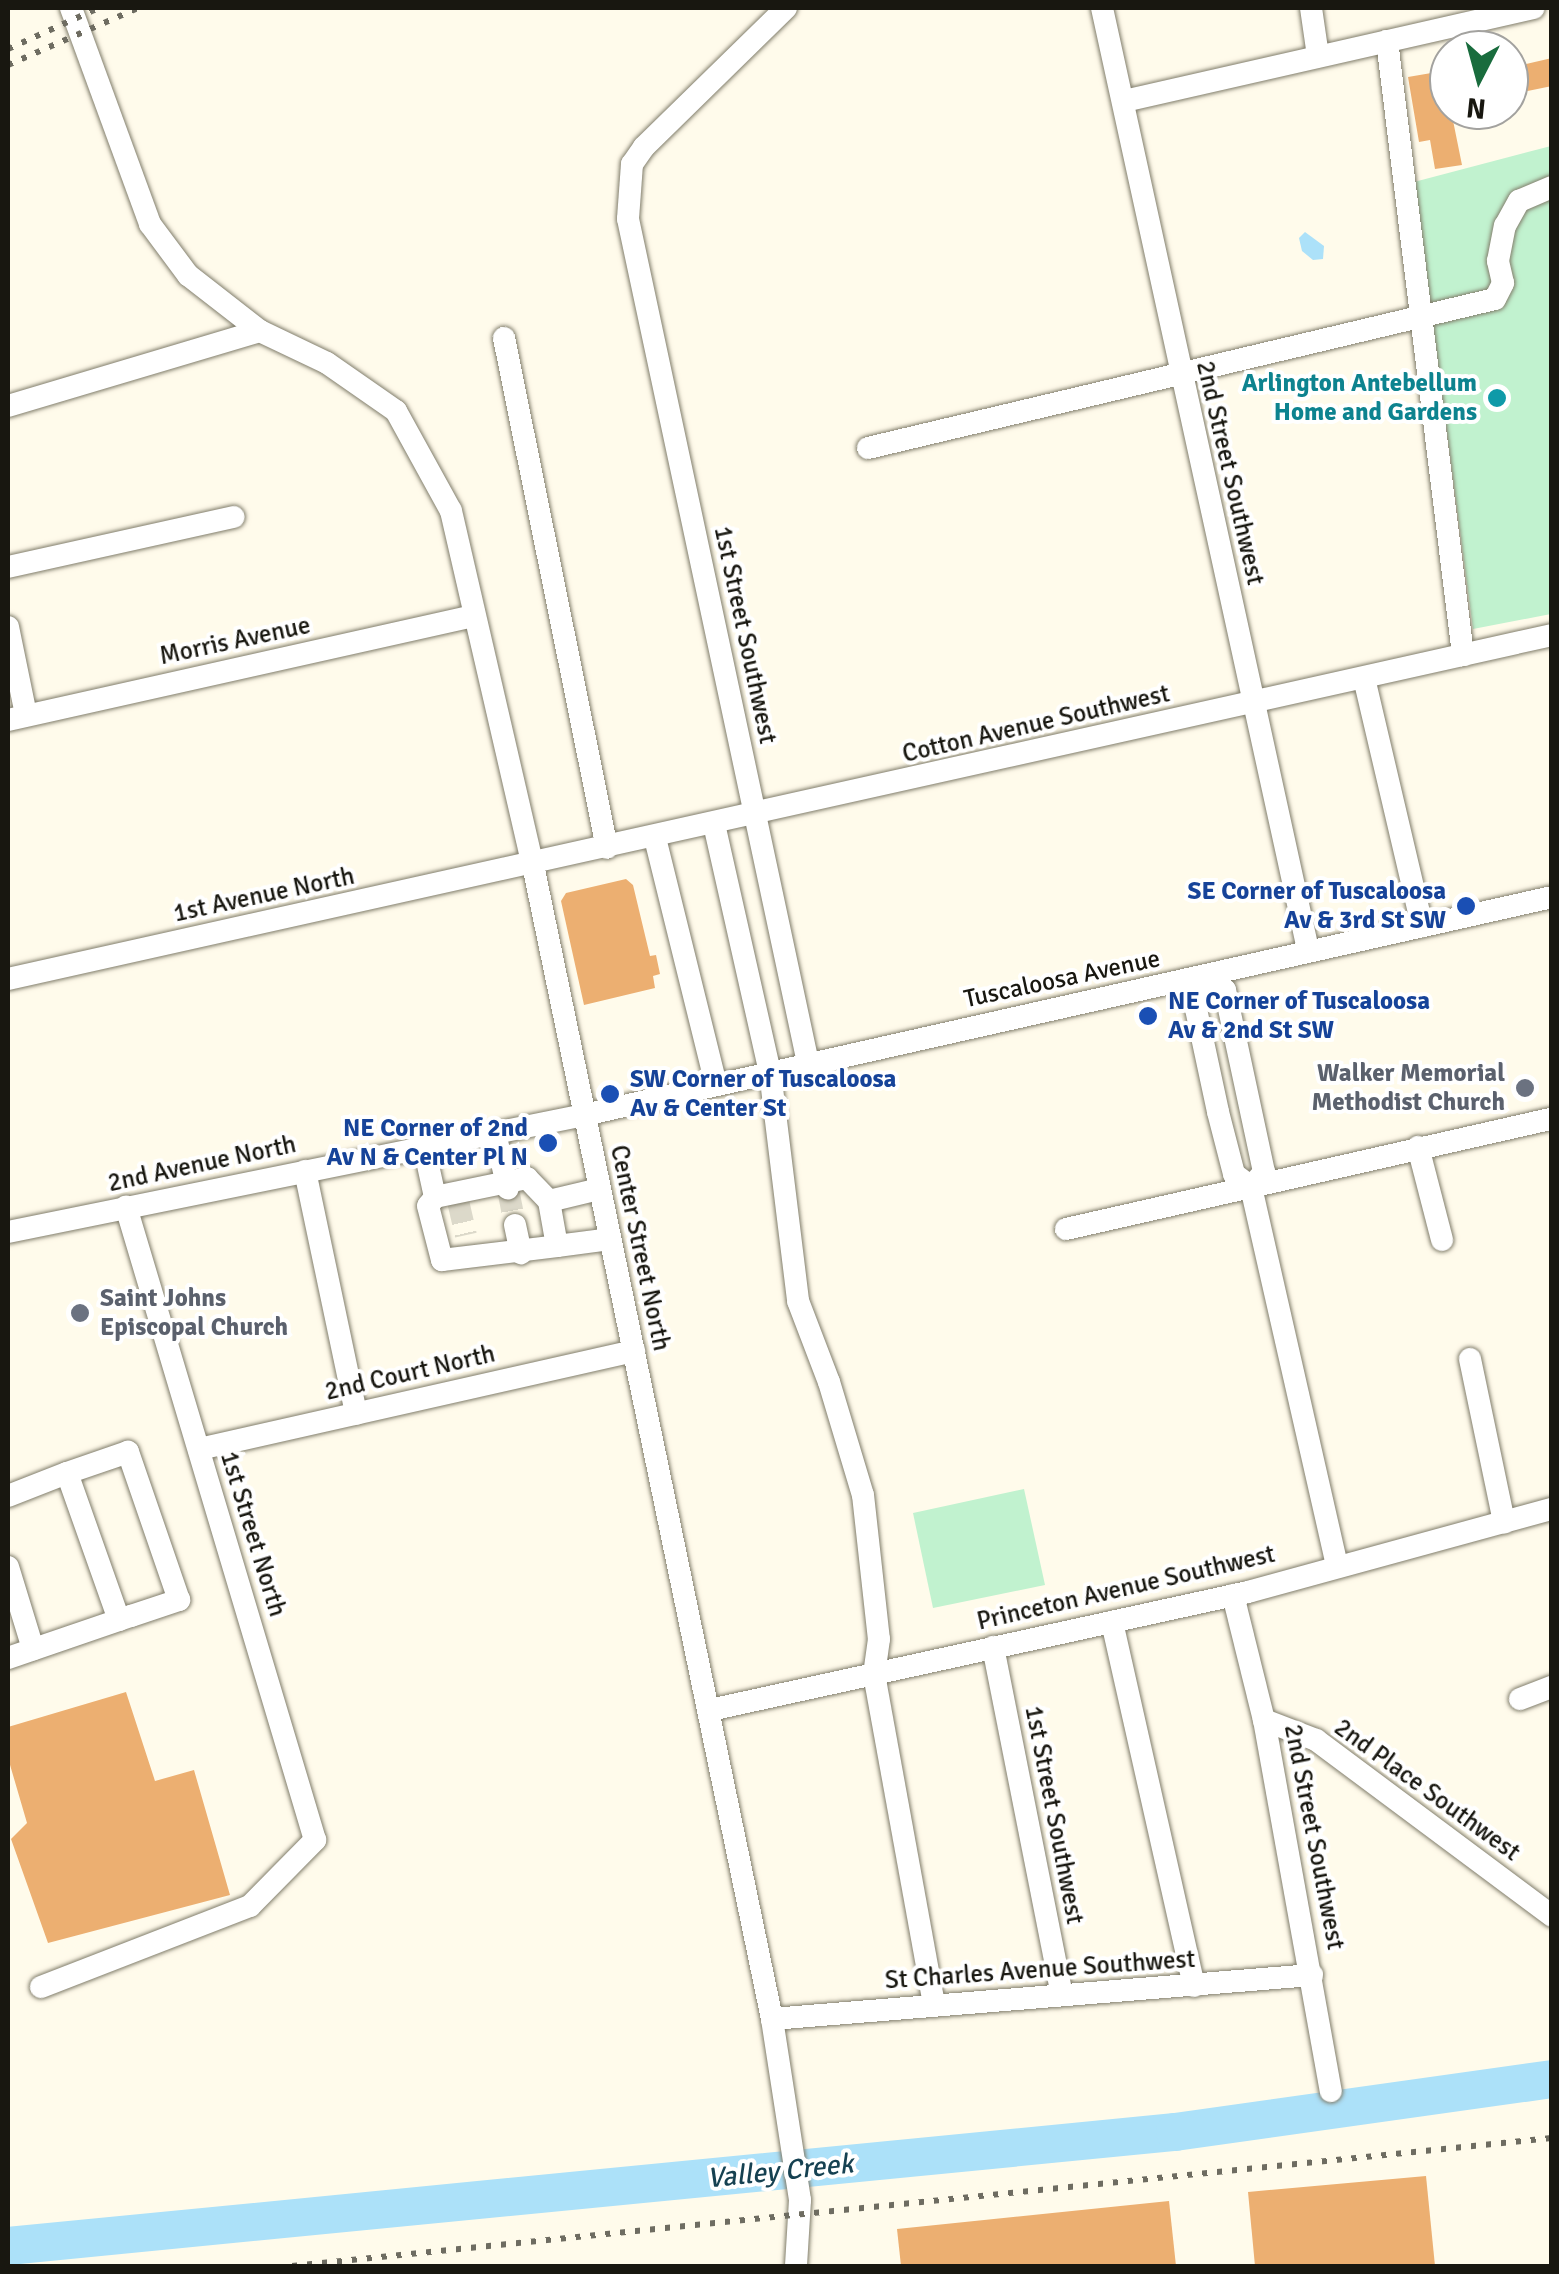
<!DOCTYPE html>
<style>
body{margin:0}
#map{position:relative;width:1559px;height:2274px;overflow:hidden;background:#fffbeb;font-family:Signika,sans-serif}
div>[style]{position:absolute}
.green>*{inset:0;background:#c1f2cf}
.water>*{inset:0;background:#ace1f9}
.river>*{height:38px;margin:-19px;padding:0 19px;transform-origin:19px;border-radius:19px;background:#ace1f9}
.building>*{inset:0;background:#ecaf71}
.minor-tunnel>*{height:22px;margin-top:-11px;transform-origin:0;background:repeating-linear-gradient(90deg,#dcd9ca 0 22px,transparent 0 33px)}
.roads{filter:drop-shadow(0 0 2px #817d6b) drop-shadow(0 0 2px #817d6b)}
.minor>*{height:22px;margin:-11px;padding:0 11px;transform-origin:11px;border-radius:11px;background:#fff}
.rail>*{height:6px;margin-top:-3px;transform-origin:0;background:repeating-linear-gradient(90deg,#6e6c61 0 5px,transparent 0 15px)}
.dots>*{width:28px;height:28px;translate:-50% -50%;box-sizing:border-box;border:5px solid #fff;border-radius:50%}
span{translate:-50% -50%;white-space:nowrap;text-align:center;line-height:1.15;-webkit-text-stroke:8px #fff;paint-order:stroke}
.culture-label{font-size:25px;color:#0d838f;font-weight:700}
.right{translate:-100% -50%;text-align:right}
.street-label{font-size:25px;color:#181710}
.transit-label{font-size:25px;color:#164399;font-weight:700}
.left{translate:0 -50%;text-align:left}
.worship-label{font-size:25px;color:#5b616d;font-weight:700}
.water-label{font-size:28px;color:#164151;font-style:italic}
.frame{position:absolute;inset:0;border:10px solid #181710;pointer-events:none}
.north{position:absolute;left:1429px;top:30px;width:100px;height:100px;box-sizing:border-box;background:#fff;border:2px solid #a3a29f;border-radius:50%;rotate:186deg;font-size:28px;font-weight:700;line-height:40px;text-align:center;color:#181710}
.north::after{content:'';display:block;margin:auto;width:35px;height:45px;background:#196c3d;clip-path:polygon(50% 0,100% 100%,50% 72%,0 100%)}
</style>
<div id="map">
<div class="green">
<div style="clip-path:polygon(1551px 146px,1551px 614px,1473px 629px,1414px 182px)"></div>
<div style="clip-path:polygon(1024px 1489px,1045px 1585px,933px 1608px,913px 1513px)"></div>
</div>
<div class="water">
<div style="clip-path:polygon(1305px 232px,1324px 246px,1323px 259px,1313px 260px,1302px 251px,1299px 238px)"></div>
</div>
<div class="river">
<div style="left:8px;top:2246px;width:1173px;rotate:-5.58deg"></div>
<div style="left:1175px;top:2132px;width:381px;rotate:-8deg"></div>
</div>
<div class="building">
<div style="clip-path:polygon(1552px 58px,1552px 86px,1509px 95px,1509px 68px)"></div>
<div style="clip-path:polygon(1443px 71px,1462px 165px,1435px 169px,1430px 140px,1419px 142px,1408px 77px)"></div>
<div style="clip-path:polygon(626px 879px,633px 885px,650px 956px,656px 955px,660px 974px,653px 976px,655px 988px,584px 1005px,561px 901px,566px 893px)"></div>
<div style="clip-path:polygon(126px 1692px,155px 1781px,194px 1770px,230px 1895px,48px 1943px,11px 1839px,27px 1823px,8px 1758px,8px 1727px)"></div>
<div style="clip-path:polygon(1426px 2176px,1435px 2266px,1255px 2266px,1248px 2192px)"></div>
<div style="clip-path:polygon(1169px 2201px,1176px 2266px,901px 2266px,897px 2229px)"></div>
</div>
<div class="minor-tunnel">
<div style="left:508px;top:1189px;width:37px;rotate:79deg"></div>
<div style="left:458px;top:1201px;width:35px;rotate:77deg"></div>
</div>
<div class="roads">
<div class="minor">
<div style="left:71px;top:8px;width:230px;rotate:69.9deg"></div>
<div style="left:150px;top:224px;width:64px;rotate:53.3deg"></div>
<div style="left:188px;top:275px;width:91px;rotate:37.9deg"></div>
<div style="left:260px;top:331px;width:74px;rotate:25.5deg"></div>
<div style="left:327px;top:363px;width:84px;rotate:34.8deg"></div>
<div style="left:396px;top:411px;width:114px;rotate:61.2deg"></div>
<div style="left:451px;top:511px;width:363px;rotate:77deg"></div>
<div style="left:533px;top:865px;width:1178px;rotate:78.3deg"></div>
<div style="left:772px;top:2019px;width:183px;rotate:81.2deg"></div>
<div style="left:800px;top:2200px;width:66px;rotate:93.5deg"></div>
<div style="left:786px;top:8px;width:199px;rotate:135.6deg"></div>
<div style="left:644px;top:147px;width:21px;rotate:125deg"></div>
<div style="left:632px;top:164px;width:55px;rotate:94.2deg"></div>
<div style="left:628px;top:219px;width:863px;rotate:77.96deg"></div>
<div style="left:1102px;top:8px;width:964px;rotate:77.66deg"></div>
<div style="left:1311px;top:8px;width:49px;rotate:81.7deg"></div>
<div style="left:1387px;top:41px;width:619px;rotate:82.94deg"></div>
<div style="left:1124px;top:101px;width:420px;rotate:-12.8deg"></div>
<div style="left:504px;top:338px;width:520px;rotate:78.58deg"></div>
<div style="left:8px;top:406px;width:263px;rotate:-16.6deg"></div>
<div style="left:868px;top:448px;width:644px;rotate:-13.37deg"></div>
<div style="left:1495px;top:299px;width:18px;rotate:-63deg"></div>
<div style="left:1503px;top:283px;width:23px;rotate:-103deg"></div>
<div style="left:1498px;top:261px;width:36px;rotate:-79deg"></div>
<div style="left:1505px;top:226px;width:29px;rotate:-61deg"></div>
<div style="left:1519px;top:201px;width:36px;rotate:-23deg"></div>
<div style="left:8px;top:567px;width:231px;rotate:-12.5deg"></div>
<div style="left:8px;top:627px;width:90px;rotate:78.4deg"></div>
<div style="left:1364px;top:678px;width:255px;rotate:76.8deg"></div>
<div style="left:8px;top:720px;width:478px;rotate:-12.6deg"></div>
<div style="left:714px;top:824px;width:254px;rotate:77.3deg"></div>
<div style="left:770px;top:1072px;width:231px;rotate:83deg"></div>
<div style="left:798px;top:1301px;width:87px;rotate:69.1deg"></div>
<div style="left:829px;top:1382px;width:118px;rotate:73.3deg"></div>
<div style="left:863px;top:1495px;width:145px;rotate:83.7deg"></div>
<div style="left:879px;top:1639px;width:35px;rotate:98deg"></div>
<div style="left:874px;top:1674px;width:336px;rotate:79.7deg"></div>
<div style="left:655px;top:838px;width:254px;rotate:76.1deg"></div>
<div style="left:8px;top:979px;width:1582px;rotate:-12.56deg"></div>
<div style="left:495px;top:1133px;width:57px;rotate:76.9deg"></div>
<div style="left:424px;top:1147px;width:51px;rotate:77.6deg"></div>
<div style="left:435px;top:1197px;width:11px;rotate:128deg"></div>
<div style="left:428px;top:1206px;width:56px;rotate:75.5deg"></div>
<div style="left:442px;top:1260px;width:116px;rotate:-6.9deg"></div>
<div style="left:557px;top:1246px;width:46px;rotate:-100.1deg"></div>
<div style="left:549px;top:1201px;width:32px;rotate:-134deg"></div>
<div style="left:527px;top:1178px;width:94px;rotate:168.3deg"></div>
<div style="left:1418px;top:1147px;width:96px;rotate:75.5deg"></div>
<div style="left:305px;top:1171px;width:248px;rotate:78.1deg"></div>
<div style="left:1251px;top:1187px;width:20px;rotate:-49deg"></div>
<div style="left:1264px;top:1172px;width:186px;rotate:-102.1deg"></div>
<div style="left:1225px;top:990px;width:26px;rotate:-148deg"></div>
<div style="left:1203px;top:976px;width:16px;rotate:120deg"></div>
<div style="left:1195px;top:990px;width:19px;rotate:87deg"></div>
<div style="left:1196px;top:1009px;width:105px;rotate:77.9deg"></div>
<div style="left:1218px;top:1112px;width:64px;rotate:75.5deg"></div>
<div style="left:1234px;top:1174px;width:21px;rotate:37deg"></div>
<div style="left:1251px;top:1187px;width:388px;rotate:77.2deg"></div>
<div style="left:549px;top:1201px;width:51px;rotate:-13.5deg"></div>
<div style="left:515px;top:1225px;width:29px;rotate:78deg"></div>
<div style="left:1066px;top:1229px;width:498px;rotate:-12.8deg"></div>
<div style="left:8px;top:1232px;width:588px;rotate:-11.48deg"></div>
<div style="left:584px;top:1115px;width:992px;rotate:-12.69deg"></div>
<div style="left:557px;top:1246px;width:53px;rotate:-7.5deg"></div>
<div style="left:1470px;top:1359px;width:167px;rotate:78.2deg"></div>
<div style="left:199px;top:1449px;width:446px;rotate:-12.7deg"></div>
<div style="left:8px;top:1496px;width:63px;rotate:-21.3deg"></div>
<div style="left:8px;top:1567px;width:86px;rotate:73deg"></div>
<div style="left:1233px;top:1595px;width:129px;rotate:76.1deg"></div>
<div style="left:1264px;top:1720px;width:377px;rotate:79.8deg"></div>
<div style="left:1112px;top:1622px;width:373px;rotate:77.3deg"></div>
<div style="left:993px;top:1647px;width:354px;rotate:78.8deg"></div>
<div style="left:8px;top:1658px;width:130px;rotate:-18.9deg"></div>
<div style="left:131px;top:1616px;width:51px;rotate:-18.4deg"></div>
<div style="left:179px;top:1600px;width:157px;rotate:-109deg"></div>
<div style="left:128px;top:1452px;width:65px;rotate:161deg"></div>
<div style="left:67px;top:1473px;width:156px;rotate:70.5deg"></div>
<div style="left:1520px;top:1699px;width:34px;rotate:-21deg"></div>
<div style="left:710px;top:1710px;width:551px;rotate:-12.37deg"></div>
<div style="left:1248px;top:1592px;width:315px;rotate:-15.3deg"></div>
<div style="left:1264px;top:1720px;width:56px;rotate:21deg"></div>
<div style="left:1316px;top:1740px;width:294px;rotate:36.7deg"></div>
<div style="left:41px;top:1987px;width:224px;rotate:-21.2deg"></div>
<div style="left:250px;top:1906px;width:93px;rotate:-45.4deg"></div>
<div style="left:315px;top:1840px;width:661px;rotate:-106.62deg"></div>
<div style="left:772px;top:2019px;width:542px;rotate:-4.66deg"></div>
</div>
</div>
<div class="rail">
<div style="left:8px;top:49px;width:100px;rotate:-24.3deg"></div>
<div style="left:8px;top:65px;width:142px;rotate:-23.7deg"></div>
<div style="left:292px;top:2266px;width:1266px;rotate:-5.8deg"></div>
</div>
<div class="dots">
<div style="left:1497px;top:398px;background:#0f9aa8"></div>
<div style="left:1466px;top:906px;background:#1a4fb4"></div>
<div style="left:1148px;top:1016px;background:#1a4fb4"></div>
<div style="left:1525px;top:1088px;background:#6b7280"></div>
<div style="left:610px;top:1094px;background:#1a4fb4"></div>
<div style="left:548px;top:1143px;background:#1a4fb4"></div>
<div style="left:80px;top:1313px;background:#6b7280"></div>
</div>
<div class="culture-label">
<span class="right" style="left:1477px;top:398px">Arlington Antebellum<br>Home and Gardens</span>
</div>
<div class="street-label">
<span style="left:1230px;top:473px;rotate:77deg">2nd Street Southwest</span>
<span style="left:745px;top:635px;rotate:78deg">1st Street Southwest</span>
<span style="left:235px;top:641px;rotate:-12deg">Morris Avenue</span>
<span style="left:1036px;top:724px;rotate:-13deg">Cotton Avenue Southwest</span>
<span style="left:264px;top:895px;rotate:-12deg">1st Avenue North</span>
<span style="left:1062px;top:979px;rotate:-12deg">Tuscaloosa Avenue</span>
<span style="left:202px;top:1164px;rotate:-12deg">2nd Avenue North</span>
<span style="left:640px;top:1248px;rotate:78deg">Center Street North</span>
<span style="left:410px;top:1373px;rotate:-13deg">2nd Court North</span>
<span style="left:253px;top:1534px;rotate:73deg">1st Street North</span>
<span style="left:1126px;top:1588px;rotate:-13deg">Princeton Avenue Southwest</span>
<span style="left:1427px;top:1790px;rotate:36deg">2nd Place Southwest</span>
<span style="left:1054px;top:1815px;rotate:79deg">1st Street Southwest</span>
<span style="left:1314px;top:1837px;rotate:79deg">2nd Street Southwest</span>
<span style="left:1040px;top:1970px;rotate:-4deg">St Charles Avenue Southwest</span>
</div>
<div class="transit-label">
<span class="right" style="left:1446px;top:906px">SE Corner of Tuscaloosa<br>Av &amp; 3rd St SW</span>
<span class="left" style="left:1168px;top:1016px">NE Corner of Tuscaloosa<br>Av &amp; 2nd St SW</span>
<span class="left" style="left:630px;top:1094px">SW Corner of Tuscaloosa<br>Av &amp; Center St</span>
<span class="right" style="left:528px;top:1143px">NE Corner of 2nd<br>Av N &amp; Center Pl N</span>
</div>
<div class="worship-label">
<span class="right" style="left:1505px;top:1088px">Walker Memorial<br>Methodist Church</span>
<span class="left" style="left:100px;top:1313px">Saint Johns<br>Episcopal Church</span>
</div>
<div class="water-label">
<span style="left:780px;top:2171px;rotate:-6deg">Valley Creek</span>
</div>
<div class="frame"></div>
<div class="north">N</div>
</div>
